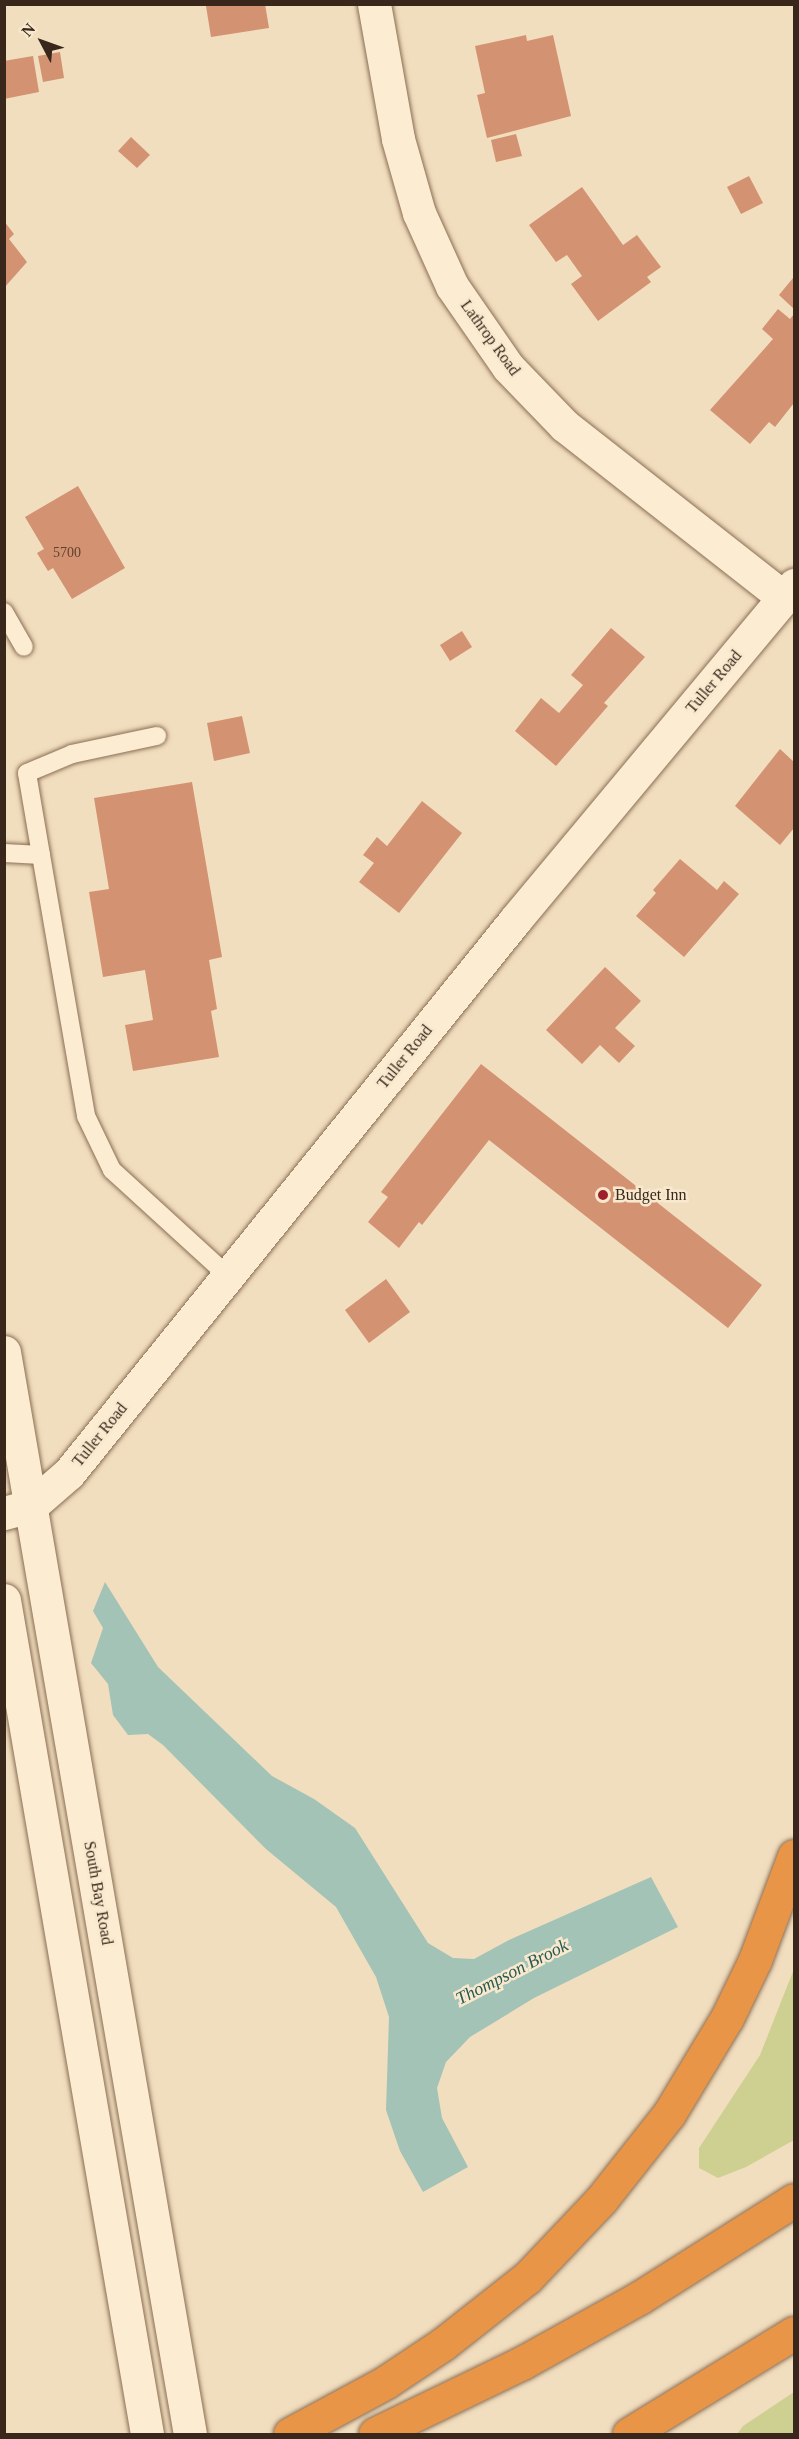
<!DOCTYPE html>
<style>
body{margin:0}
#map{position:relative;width:799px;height:2439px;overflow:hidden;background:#f1debe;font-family:"Times New Roman",serif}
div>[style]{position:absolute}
.green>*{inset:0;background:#ced091}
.water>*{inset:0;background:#a2c3b6}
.building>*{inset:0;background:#d39271}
.roads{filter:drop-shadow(0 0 2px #8b6e55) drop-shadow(0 0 2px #8b6e55)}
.lane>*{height:18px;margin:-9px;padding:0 9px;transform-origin:9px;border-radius:9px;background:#fcecd2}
.street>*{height:33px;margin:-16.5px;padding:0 16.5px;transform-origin:16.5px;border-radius:16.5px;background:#fcecd2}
.secondary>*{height:33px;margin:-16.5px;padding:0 16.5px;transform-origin:16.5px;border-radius:16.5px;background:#fcecd2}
.highway>*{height:33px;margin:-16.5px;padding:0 16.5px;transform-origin:16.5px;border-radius:16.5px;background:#e99547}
.dots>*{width:16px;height:16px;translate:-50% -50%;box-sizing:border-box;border:3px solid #f8e9ce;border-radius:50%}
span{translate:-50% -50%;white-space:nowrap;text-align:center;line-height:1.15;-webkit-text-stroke:5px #f8e9ce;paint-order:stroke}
.number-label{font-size:14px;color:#604230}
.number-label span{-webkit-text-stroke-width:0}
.street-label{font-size:16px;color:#39271b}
.poi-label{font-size:16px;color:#39271b}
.left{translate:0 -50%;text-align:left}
.water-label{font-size:18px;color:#295a53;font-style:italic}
.frame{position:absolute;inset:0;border:6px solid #39271b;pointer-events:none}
.north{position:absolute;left:12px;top:12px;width:60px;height:60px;-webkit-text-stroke:4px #f8e9ce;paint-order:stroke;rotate:311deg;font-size:16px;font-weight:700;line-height:24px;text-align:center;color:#39271b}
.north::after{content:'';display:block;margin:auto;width:21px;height:27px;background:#39271b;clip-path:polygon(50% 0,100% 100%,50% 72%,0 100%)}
</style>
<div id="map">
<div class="green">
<div style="clip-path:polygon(794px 1969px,794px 2140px,746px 2167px,718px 2178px,699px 2168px,699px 2148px,760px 2055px)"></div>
<div style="clip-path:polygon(794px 2392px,794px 2434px,737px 2434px,743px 2426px)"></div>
</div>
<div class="water">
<div style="clip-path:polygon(105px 1582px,158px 1667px,272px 1776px,314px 1799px,355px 1828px,428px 1943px,453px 1958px,474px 1959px,509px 1940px,651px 1877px,678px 1927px,534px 1998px,470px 2037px,446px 2062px,437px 2088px,442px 2118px,468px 2167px,423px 2192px,400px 2151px,386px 2110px,389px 2017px,376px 1977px,336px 1907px,266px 1849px,163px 1745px,148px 1734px,128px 1735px,113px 1715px,108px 1684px,91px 1663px,103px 1628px,93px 1611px)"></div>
</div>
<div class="building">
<div style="clip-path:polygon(265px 4px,269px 28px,211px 37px,206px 6px)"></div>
<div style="clip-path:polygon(526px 35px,527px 41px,553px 35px,571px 116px,487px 138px,477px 95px,485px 93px,475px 46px)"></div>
<div style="clip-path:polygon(60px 52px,64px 78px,43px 82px,38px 56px)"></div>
<div style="clip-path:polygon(33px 56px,39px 92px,4px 99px,4px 61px)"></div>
<div style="clip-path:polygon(516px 134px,522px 156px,496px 162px,491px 140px)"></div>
<div style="clip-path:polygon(131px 137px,150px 155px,137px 168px,118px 151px)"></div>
<div style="clip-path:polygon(749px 176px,763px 203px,741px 214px,727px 187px)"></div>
<div style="clip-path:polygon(582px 187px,623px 245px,637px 235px,661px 267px,647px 277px,651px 282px,598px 321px,571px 284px,582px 276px,567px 255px,556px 262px,529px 225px)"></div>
<div style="clip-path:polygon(4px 221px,14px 234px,9px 239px,27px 262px,4px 288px)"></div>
<div style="clip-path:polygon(793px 278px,794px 280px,794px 309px,779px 295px)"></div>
<div style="clip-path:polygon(778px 309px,790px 319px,794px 314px,794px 403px,775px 427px,769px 422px,750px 444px,710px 410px,773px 339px,762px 329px)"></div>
<div style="clip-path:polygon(78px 486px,125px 568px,72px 599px,53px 568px,48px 571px,37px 553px,44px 549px,25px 517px)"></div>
<div style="clip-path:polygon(611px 628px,645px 657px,604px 703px,608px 706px,556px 766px,515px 731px,541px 698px,559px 713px,583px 685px,571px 675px)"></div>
<div style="clip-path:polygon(462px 631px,472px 647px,450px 661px,440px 645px)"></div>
<div style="clip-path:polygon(242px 716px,250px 753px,214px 761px,207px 723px)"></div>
<div style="clip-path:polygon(780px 749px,794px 762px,794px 828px,780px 845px,735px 806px)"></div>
<div style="clip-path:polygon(192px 782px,222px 957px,209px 960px,217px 1009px,211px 1011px,219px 1057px,133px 1071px,125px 1025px,153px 1020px,145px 970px,103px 977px,89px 892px,109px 889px,94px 798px)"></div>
<div style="clip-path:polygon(422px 801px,462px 833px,399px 913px,359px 882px,374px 863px,363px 855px,377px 837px,387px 846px)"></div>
<div style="clip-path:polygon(680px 859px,717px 890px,724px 881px,739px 894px,684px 957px,636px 916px,656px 893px,653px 890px)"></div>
<div style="clip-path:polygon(605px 967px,641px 1001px,615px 1028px,635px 1046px,619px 1063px,600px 1045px,582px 1064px,546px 1030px)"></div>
<div style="clip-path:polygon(481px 1064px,762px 1285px,728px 1328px,489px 1140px,422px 1225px,419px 1222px,399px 1248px,368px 1222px,388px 1197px,381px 1192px)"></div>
<div style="clip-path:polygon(386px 1279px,410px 1312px,369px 1343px,345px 1310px)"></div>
</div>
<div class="roads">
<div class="lane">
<div style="left:4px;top:612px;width:40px;rotate:60.3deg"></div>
<div style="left:4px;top:853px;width:37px;rotate:3deg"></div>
<div style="left:41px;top:855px;width:265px;rotate:80.2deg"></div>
<div style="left:86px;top:1116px;width:60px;rotate:64.3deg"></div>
<div style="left:112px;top:1170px;width:157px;rotate:42.4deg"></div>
<div style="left:41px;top:855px;width:83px;rotate:-99.7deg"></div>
<div style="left:27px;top:773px;width:49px;rotate:-22.9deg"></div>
<div style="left:72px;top:754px;width:87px;rotate:-12deg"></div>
</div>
<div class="street">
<div style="left:374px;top:4px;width:137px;rotate:79.9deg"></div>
<div style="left:398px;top:139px;width:77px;rotate:74.2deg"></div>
<div style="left:419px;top:213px;width:80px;rotate:65.7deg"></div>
<div style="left:452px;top:286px;width:98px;rotate:55.3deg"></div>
<div style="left:508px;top:367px;width:82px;rotate:46deg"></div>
<div style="left:565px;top:426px;width:278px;rotate:38.1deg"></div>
<div style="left:4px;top:1513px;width:28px;rotate:-15deg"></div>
<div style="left:31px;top:1506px;width:50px;rotate:-41deg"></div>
<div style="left:69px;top:1473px;width:712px;rotate:-51.1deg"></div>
<div style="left:516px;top:919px;width:435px;rotate:-50.2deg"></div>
</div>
<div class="secondary">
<div style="left:4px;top:1352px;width:1098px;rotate:80.25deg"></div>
<div style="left:4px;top:1600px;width:846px;rotate:80.27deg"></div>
</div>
<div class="highway">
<div style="left:290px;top:2434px;width:109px;rotate:-28.4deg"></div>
<div style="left:386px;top:2382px;width:69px;rotate:-33.7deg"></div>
<div style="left:443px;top:2344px;width:107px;rotate:-38.2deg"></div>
<div style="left:527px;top:2278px;width:108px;rotate:-46.5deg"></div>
<div style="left:601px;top:2200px;width:110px;rotate:-51.7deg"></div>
<div style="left:669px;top:2114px;width:112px;rotate:-58.9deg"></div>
<div style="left:727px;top:2018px;width:64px;rotate:-64.2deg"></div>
<div style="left:755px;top:1960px;width:111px;rotate:-69.4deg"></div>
<div style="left:375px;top:2434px;width:163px;rotate:-25.8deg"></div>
<div style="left:522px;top:2363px;width:134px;rotate:-29.1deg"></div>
<div style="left:639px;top:2298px;width:183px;rotate:-32.3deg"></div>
<div style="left:629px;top:2434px;width:193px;rotate:-31.5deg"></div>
</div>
</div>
<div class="dots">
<div style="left:603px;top:1195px;background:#9f202b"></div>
</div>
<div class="number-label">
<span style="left:67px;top:553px">5700</span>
</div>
<div class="street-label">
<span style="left:490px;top:338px;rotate:54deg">Lathrop Road</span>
<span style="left:714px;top:682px;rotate:-50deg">Tuller Road</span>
<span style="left:405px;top:1057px;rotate:-51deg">Tuller Road</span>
<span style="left:100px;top:1435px;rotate:-51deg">Tuller Road</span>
<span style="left:98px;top:1893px;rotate:80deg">South Bay Road</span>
</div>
<div class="poi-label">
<span class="left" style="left:615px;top:1195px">Budget Inn</span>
</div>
<div class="water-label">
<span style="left:512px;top:1972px;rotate:-27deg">Thompson Brook</span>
</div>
<div class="frame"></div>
<div class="north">N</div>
</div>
